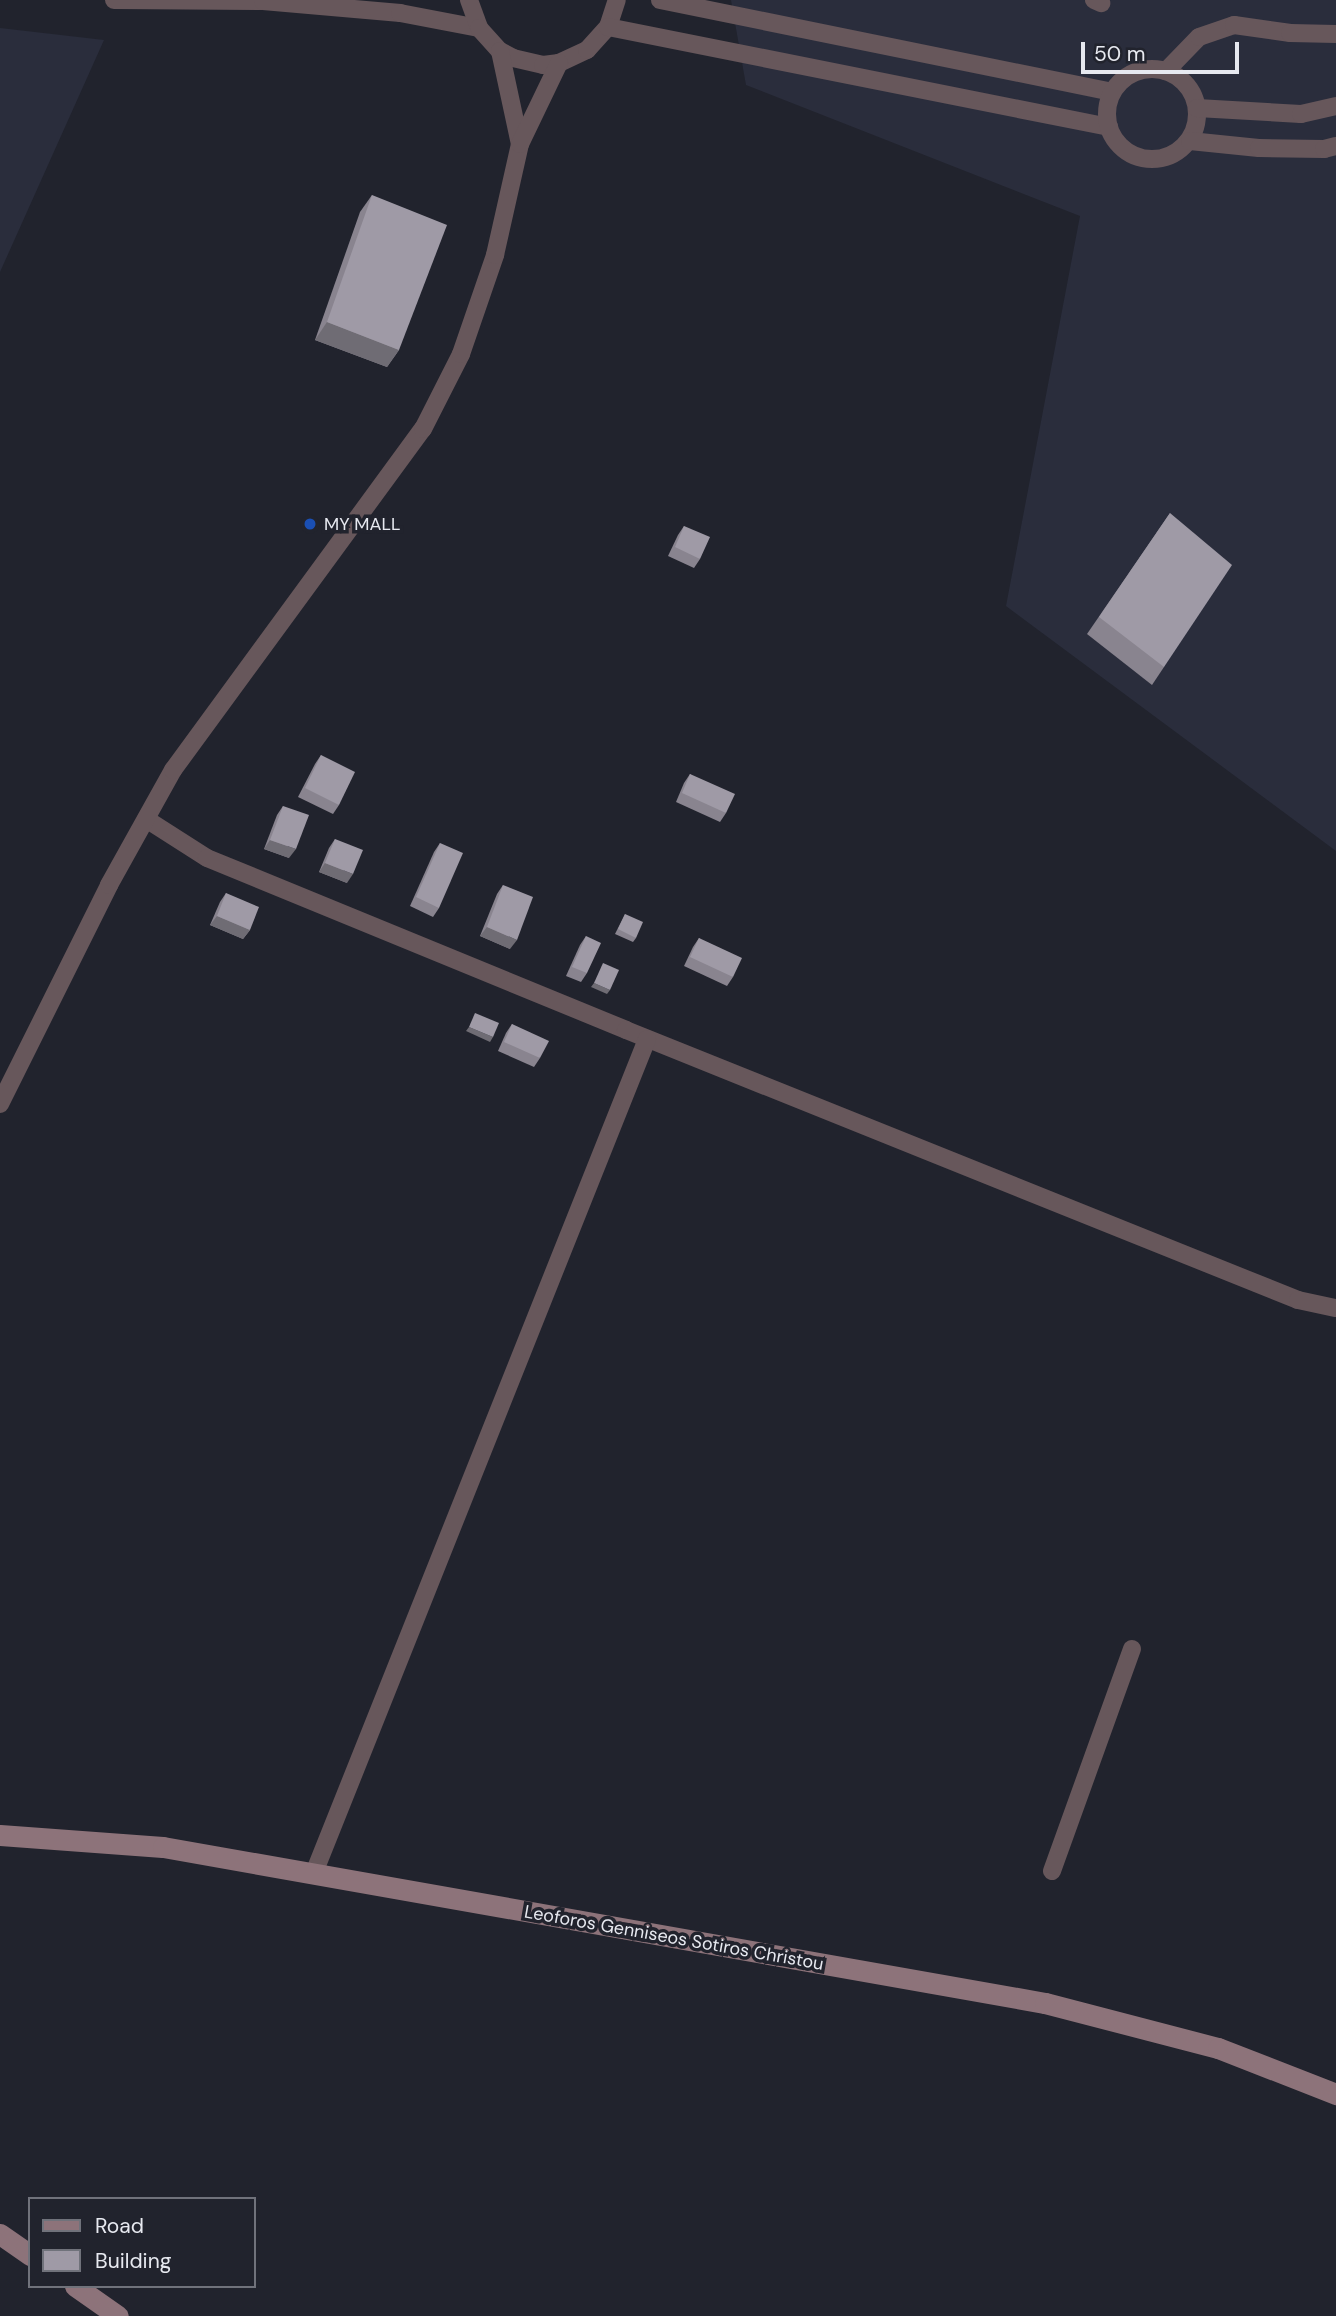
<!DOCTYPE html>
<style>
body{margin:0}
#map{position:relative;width:1336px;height:2316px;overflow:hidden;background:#21232d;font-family:"DM Sans",sans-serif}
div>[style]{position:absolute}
.built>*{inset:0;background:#2a2d3c}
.street>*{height:18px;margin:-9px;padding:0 9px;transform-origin:9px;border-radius:9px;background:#67575b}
.street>.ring{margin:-9px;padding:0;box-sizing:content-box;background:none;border:18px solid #67575b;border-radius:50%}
.secondary>*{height:21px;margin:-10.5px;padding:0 10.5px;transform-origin:10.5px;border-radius:10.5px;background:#8d737a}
.wall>*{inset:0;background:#89848f}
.shaded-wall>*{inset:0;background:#6f6c74}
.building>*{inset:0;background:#9f9aa6}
.dots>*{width:19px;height:19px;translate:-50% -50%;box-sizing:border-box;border:4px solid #21232d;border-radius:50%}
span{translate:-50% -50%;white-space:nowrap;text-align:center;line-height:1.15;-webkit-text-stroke:7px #21232d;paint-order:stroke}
.poi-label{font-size:18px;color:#e7e9f0}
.left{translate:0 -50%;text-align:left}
.street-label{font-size:18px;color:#e7e9f0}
.legend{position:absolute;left:28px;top:2197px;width:228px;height:91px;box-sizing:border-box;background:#21232d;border:2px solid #70727b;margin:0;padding:9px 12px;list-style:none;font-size:21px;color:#e7e9f0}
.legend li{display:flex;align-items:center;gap:14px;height:35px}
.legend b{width:35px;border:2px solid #70727b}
.scale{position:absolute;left:1081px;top:42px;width:158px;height:32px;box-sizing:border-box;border:4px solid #e7e9f0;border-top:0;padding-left:9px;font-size:21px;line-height:24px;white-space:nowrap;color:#e7e9f0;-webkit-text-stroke:5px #21232d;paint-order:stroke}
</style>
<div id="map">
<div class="built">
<div style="clip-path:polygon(731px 0,1336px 0,1336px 851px,1006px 606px,1080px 216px,746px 85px)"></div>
<div style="clip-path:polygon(0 28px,104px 40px,0 272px)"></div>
</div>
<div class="street">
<div style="left:114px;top:0;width:149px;rotate:0.4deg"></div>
<div style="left:263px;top:1px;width:138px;rotate:5deg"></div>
<div style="left:400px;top:13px;width:80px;rotate:10.8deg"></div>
<div style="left:469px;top:0;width:30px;rotate:70deg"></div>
<div style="left:479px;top:28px;width:31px;rotate:48deg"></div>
<div style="left:500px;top:51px;width:15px;rotate:28deg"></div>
<div style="left:513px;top:58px;width:31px;rotate:13deg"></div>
<div style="left:543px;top:65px;width:16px;rotate:-7deg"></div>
<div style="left:559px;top:63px;width:31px;rotate:-25deg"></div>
<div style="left:587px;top:50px;width:31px;rotate:-48deg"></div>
<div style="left:608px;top:27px;width:28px;rotate:-72deg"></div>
<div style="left:660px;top:0;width:461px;rotate:11.5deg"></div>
<div style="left:1094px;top:0;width:8px;rotate:23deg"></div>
<div style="left:608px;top:27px;width:511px;rotate:11.29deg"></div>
<div style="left:500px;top:51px;width:95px;rotate:77.9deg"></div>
<div class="ring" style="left:1107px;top:69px;width:72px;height:72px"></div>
<div style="left:1166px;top:71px;width:47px;rotate:-45.9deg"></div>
<div style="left:1199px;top:37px;width:37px;rotate:-19deg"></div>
<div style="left:1234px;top:25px;width:57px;rotate:8.1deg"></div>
<div style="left:1290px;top:33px;width:46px;rotate:1.2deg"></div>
<div style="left:1197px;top:108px;width:104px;rotate:3.3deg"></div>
<div style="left:1301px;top:114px;width:36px;rotate:-13deg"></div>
<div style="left:1190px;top:141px;width:69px;rotate:5.8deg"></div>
<div style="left:1259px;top:148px;width:65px;rotate:0.9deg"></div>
<div style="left:1324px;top:149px;width:12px;rotate:-14deg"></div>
<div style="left:146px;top:819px;width:72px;rotate:32.6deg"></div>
<div style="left:207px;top:858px;width:453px;rotate:22.3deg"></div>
<div style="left:626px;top:1030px;width:724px;rotate:21.89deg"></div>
<div style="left:1298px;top:1300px;width:39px;rotate:12deg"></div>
<div style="left:0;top:1104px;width:245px;rotate:-63.5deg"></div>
<div style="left:109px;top:885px;width:132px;rotate:-60.9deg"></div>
<div style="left:173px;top:770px;width:423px;rotate:-53.8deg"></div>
<div style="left:423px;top:429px;width:84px;rotate:-63.1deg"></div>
<div style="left:461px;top:354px;width:105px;rotate:-71deg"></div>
<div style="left:495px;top:255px;width:114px;rotate:-77.3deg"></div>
<div style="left:520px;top:144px;width:90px;rotate:-64.3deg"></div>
<div style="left:1052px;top:1871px;width:236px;rotate:-70.2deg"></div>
<div style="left:314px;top:1873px;width:898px;rotate:-68.23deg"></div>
</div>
<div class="secondary">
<div style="left:0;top:1835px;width:163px;rotate:4.2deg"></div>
<div style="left:163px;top:1847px;width:896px;rotate:10.03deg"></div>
<div style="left:1045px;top:2003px;width:179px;rotate:14.6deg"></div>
<div style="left:1218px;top:2048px;width:127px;rotate:21.3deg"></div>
<div style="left:0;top:2234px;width:37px;rotate:35deg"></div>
<div style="left:75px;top:2286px;width:52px;rotate:34.9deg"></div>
</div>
<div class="wall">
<div style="clip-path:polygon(372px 195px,399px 350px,387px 367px,315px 340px,360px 212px)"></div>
<div style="clip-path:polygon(1170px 513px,1164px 667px,1152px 685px,1087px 634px)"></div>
<div style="clip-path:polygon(684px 526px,700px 559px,694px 568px,668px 556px,678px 535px)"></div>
<div style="clip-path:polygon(321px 755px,339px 805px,333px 814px,298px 797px,315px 764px)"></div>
<div style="clip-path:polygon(690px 774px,726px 813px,720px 822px,676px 802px,684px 783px)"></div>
<div style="clip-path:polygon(283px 806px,289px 858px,264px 849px,277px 815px)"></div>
<div style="clip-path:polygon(335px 839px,347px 883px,319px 872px,329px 848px)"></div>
<div style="clip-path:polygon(440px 843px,439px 908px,433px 917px,410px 906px,434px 852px)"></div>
<div style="clip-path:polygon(503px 885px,510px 949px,480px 936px,497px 894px)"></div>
<div style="clip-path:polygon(226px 893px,250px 930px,243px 939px,210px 925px,220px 902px)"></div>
<div style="clip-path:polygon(625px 914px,636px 938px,633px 942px,615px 934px)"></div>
<div style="clip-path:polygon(586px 936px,587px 973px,581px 982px,566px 976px,580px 945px)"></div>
<div style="clip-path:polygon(699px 938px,733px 977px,727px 986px,684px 966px,693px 947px)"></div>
<div style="clip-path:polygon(512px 1024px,540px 1058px,534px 1067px,498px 1051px,506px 1033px)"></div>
</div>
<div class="shaded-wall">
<div style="clip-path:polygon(327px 322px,399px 350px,387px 367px,315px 340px)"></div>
<div style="clip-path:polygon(270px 840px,296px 849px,289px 858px,264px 849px)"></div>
<div style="clip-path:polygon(325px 863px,353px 874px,347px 883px,319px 872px)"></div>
<div style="clip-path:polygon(217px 916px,250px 930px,243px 939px,210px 925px)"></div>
<div style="clip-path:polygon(487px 927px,517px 940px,510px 949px,480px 936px)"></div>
<div style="clip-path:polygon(594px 983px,610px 990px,607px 994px,591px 987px)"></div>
<div style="clip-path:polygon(469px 1027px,493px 1037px,490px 1042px,466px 1031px)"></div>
</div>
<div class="building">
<div style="clip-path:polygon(372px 195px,447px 225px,399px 350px,327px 322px)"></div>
<div style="clip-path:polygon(1170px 513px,1232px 565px,1164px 667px,1099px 617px)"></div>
<div style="clip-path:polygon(684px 526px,710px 537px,700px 559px,675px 547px)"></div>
<div style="clip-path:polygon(321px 755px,355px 772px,339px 805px,305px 788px)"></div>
<div style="clip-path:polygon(690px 774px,735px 794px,726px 813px,682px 793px)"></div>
<div style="clip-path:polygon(283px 806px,309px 815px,296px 849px,270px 840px)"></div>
<div style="clip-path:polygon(335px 839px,363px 850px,353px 874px,325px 863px)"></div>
<div style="clip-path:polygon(440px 843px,463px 853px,439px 908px,416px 897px)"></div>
<div style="clip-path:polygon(503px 885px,533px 897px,517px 940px,487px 927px)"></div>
<div style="clip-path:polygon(226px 893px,259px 907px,250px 930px,217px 916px)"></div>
<div style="clip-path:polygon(625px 914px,643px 922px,636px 938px,618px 929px)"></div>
<div style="clip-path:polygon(586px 936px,601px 943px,587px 973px,572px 967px)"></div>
<div style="clip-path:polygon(699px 938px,742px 958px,733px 977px,690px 957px)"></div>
<div style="clip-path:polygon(603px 963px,619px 970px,610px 990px,594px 983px)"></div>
<div style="clip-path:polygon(475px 1013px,499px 1023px,493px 1037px,469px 1027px)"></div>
<div style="clip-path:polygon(512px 1024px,549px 1041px,540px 1058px,504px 1042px)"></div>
</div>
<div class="dots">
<div style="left:310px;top:524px;background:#1a4fb4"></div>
</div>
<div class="poi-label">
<span class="left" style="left:324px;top:524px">MY MALL</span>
</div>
<div class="street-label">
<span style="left:674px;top:1938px;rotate:10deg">Leoforos Genniseos Sotiros Christou</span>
</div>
<ul class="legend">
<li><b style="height:9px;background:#8d737a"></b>Road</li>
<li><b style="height:19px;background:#9f9aa6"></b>Building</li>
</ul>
<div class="scale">50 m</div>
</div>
